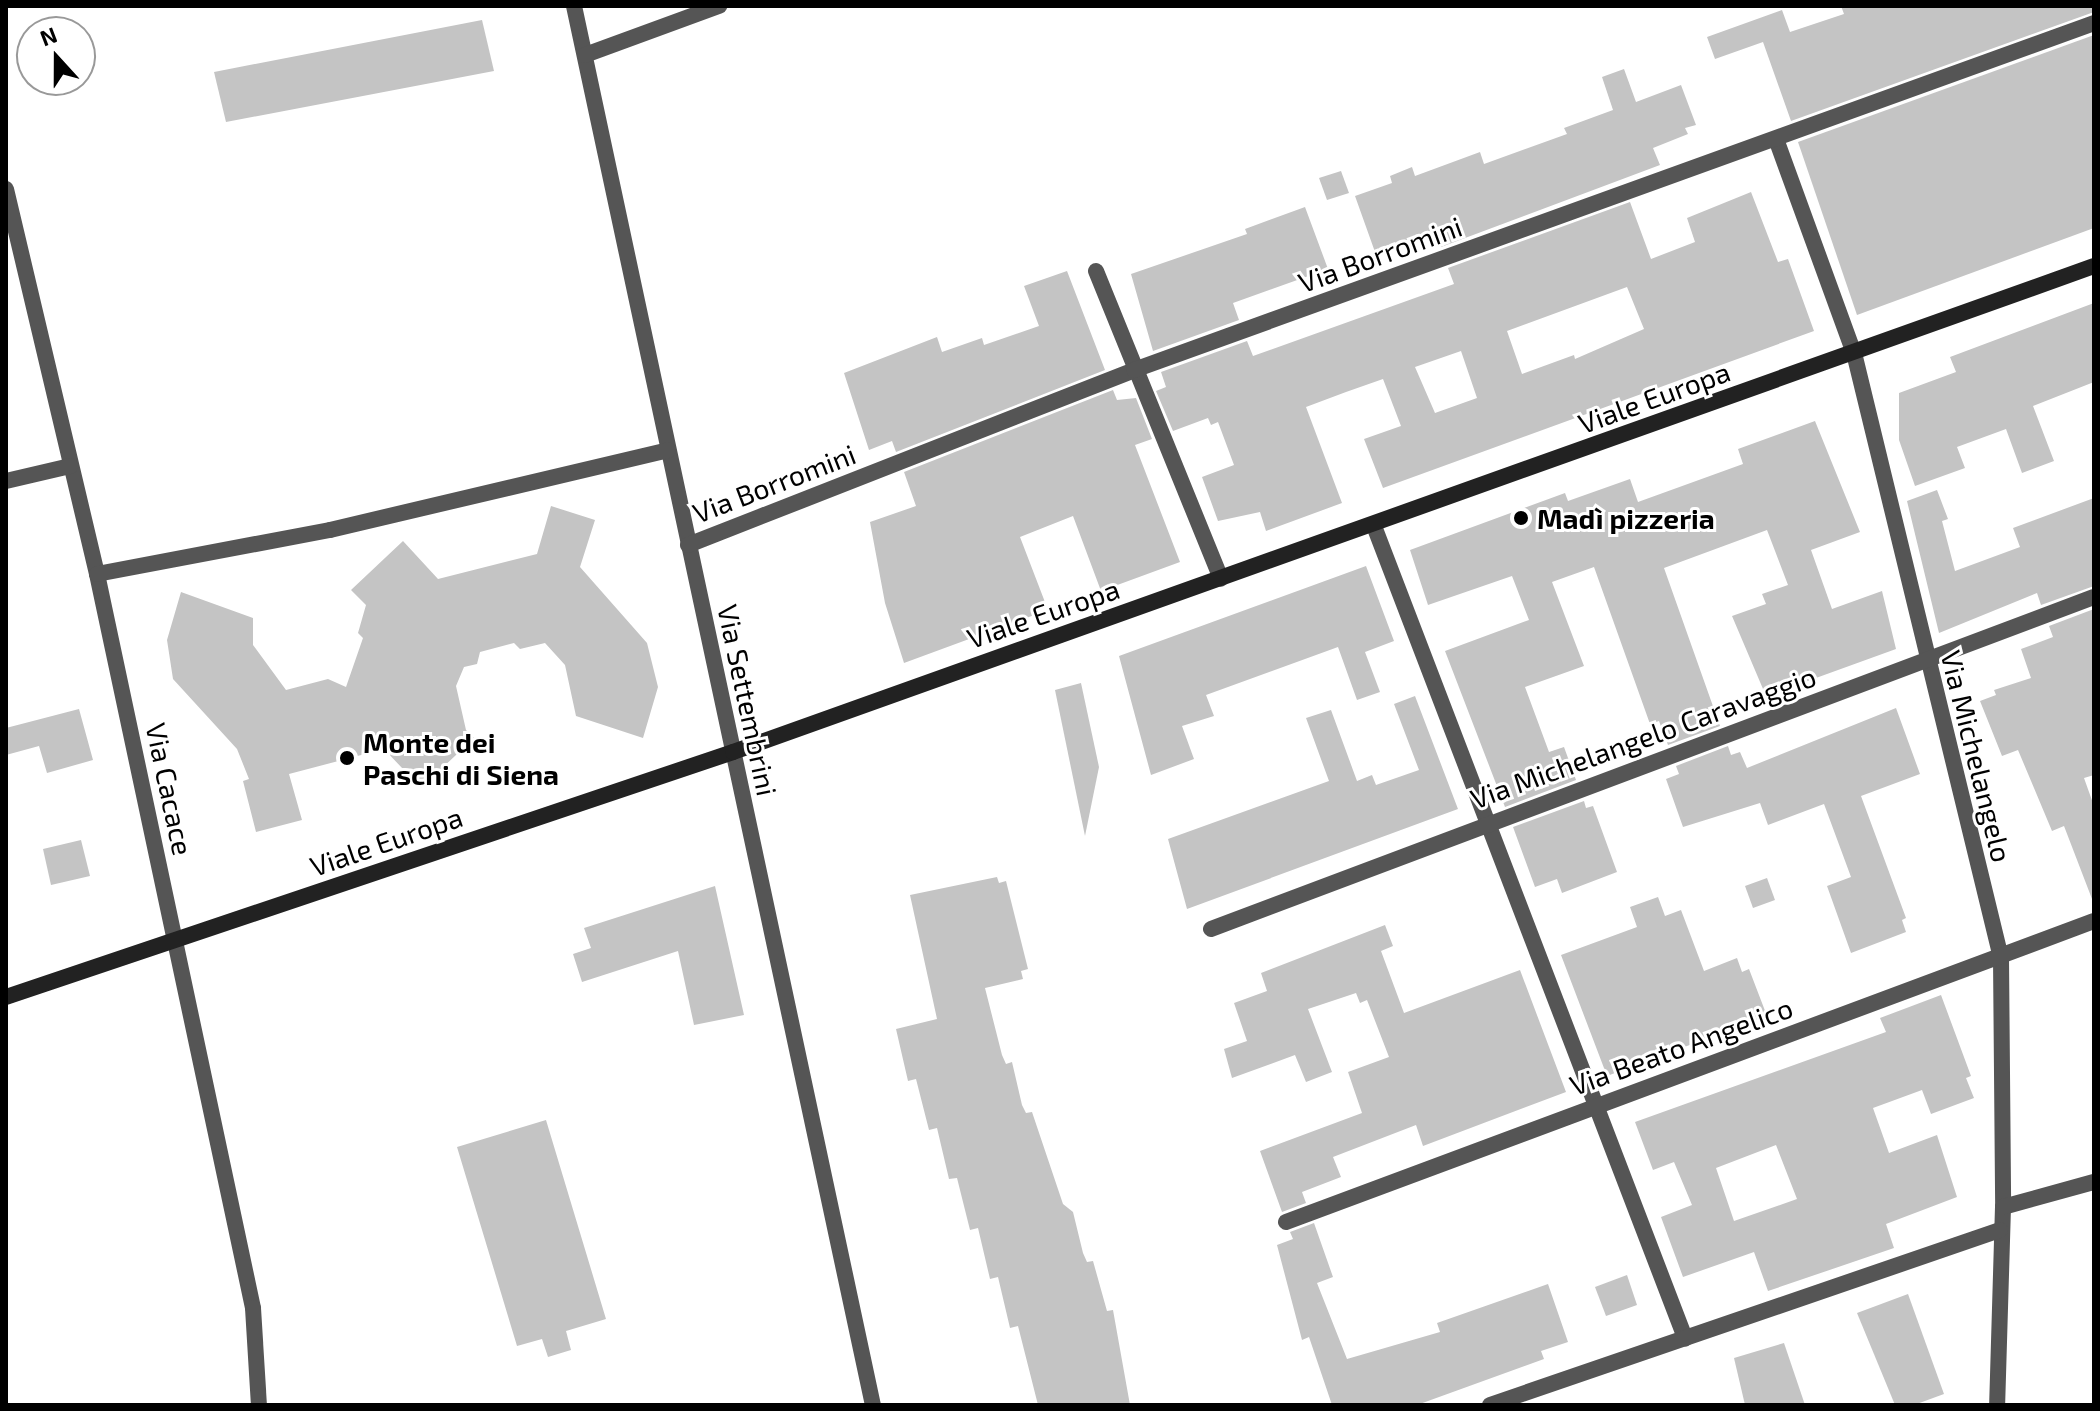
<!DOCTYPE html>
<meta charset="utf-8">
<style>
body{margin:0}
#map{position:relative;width:2100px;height:1411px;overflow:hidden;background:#fff;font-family:"Exo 2",sans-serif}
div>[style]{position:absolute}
.building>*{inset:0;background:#c4c4c4}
.street>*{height:16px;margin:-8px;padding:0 8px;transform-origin:8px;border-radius:8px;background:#555}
.secondary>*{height:16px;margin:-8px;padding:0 8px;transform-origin:8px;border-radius:8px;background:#222}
.dots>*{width:22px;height:22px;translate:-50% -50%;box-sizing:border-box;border:4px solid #fff;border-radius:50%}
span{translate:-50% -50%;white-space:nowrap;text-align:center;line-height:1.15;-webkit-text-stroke:6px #fff;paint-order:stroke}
.street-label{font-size:28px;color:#000}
.poi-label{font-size:28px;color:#000;font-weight:700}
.left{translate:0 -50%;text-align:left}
.frame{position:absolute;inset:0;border:8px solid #000;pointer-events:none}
.north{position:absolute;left:16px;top:16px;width:80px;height:80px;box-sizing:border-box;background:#fff;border:2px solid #999;border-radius:50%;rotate:339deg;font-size:22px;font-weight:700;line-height:32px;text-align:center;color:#000}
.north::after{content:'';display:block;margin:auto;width:28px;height:36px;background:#000;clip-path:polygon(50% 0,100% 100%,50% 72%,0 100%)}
</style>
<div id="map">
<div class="building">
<div style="clip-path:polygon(1841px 6px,2094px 6px,2094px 12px,1791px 121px,1763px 42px,1715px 59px,1707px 37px,1782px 10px,1790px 32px,1844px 14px)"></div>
<div style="clip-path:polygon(482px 20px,494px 71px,226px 122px,214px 72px)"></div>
<div style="clip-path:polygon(2094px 35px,2094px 228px,1857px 315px,1798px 142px)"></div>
<div style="clip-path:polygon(1624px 69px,1636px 102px,1681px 85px,1696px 125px,1685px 128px,1688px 134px,1653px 148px,1660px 165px,1441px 247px,1435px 230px,1375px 252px,1355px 196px,1392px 183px,1390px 176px,1412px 167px,1415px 176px,1480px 152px,1484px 164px,1567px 134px,1564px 128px,1613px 110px,1602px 77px)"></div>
<div style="clip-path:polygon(1341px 171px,1349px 193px,1327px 200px,1319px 178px)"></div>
<div style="clip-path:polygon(evenodd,1751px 192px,1778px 262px,1788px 259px,1814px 331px,1383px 488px,1364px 439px,1401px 426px,1383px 379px,1346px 392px,1306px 407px,1342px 503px,1266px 531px,1260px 512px,1218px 521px,1202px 477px,1234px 465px,1218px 422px,1211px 425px,1208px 418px,1173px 431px,1156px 391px,1166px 387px,1161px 372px,1247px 341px,1253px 356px,1454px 284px,1448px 268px,1630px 202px,1651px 259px,1695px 242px,1687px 218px,1751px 192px,1627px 287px,1644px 329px,1575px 359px,1574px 355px,1522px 374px,1507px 331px,1627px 287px,1751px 192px,1461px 351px,1477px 398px,1435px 413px,1415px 367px,1461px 351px)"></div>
<div style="clip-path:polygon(1305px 207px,1328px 269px,1233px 303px,1239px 320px,1153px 351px,1131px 274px,1247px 234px,1245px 229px)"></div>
<div style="clip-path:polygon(1067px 271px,1105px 370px,896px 452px,892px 441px,869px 450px,844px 373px,937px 337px,942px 352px,982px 338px,984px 345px,1039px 326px,1024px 286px)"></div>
<div style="clip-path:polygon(2094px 303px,2094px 382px,2033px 406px,2054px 461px,2022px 473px,2006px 429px,1957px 447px,1965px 468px,1915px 486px,1899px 440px,1899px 393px,1956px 372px,1950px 357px)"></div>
<div style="clip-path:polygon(1113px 390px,1117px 400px,1136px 398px,1152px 439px,1135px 445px,1180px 562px,1101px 591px,1073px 516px,1020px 537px,1048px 610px,904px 663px,885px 603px,870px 522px,916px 506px,904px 472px)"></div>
<div style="clip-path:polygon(1815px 421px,1860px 532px,1811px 550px,1832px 609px,1882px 591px,1896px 649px,1766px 696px,1732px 616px,1766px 604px,1762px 594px,1788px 585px,1767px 530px,1664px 568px,1720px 726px,1668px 745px,1659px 721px,1650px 724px,1594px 567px,1552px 582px,1584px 666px,1525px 687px,1549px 752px,1564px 747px,1576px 780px,1505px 807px,1445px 651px,1529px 620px,1512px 576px,1428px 605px,1410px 550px,1565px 493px,1568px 501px,1630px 479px,1638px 502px,1743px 464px,1738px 449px)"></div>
<div style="clip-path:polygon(1937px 490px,1948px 519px,1942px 521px,1955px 571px,2020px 547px,2013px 528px,2094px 498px,2094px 586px,2041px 605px,2037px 593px,1939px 633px,1907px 501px)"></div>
<div style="clip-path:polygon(551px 506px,595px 520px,580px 567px,647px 643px,658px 687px,643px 738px,576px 716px,565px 665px,545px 643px,520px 649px,514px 643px,480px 652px,477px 664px,464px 667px,456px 686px,466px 730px,474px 738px,421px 788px,384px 749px,289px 774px,302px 820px,256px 832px,243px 781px,249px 779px,237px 749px,173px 679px,167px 640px,181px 592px,253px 618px,253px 645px,286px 690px,328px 679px,346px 687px,363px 638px,358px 633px,366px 605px,351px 590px,403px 541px,438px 579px,537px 554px)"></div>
<div style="clip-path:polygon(1366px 566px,1394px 641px,1365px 652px,1380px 692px,1357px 700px,1338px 647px,1206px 695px,1214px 716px,1182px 726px,1194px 759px,1151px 775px,1119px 656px)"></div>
<div style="clip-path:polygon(2094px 609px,2094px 775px,2084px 778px,2094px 806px,2092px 899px,2064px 826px,2052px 831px,2018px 750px,2002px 756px,1980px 701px,1996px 695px,1994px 690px,2031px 678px,2021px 649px,2053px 637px,2049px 626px)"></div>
<div style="clip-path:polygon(1081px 683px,1099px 767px,1085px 836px,1055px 690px)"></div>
<div style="clip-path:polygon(1415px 696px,1458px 809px,1187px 909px,1168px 839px,1329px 781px,1306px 718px,1331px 710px,1357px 781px,1372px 775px,1376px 785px,1419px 770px,1394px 704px)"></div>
<div style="clip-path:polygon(1896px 708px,1920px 774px,1861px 796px,1906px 918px,1902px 920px,1906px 932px,1851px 953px,1827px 886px,1851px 877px,1824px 804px,1768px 825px,1760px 803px,1683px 827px,1666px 779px,1679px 774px,1676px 766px,1728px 746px,1731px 755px,1740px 752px,1747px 768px)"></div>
<div style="clip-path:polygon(79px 709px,93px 760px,47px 773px,39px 746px,6px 755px,6px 728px)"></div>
<div style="clip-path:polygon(1584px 801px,1586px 808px,1593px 806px,1617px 872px,1562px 893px,1557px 879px,1535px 887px,1513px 827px)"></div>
<div style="clip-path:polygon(81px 840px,90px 876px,51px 885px,43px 849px)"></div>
<div style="clip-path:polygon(997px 877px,999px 883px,1006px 881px,1028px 969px,1021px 971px,1023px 979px,985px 988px,1002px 1055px,1006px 1064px,1012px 1062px,1022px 1105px,1026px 1113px,1032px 1112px,1063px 1204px,1073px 1212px,1083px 1253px,1087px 1262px,1093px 1261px,1107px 1311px,1113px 1310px,1130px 1405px,1038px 1405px,1018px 1326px,1010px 1328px,998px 1277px,990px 1279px,978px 1228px,970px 1230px,957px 1178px,949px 1179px,937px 1128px,929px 1130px,916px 1079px,908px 1081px,896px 1029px,937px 1019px,910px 895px)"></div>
<div style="clip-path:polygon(1767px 878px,1775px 900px,1753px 908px,1745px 886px)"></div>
<div style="clip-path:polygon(715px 886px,744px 1015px,694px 1025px,678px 951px,582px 982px,573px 954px,591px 948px,584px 928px)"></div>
<div style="clip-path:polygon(1658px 897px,1665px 916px,1681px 910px,1704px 971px,1737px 958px,1742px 972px,1749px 969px,1767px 1016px,1607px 1076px,1561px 955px,1637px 927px,1630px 907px)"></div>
<div style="clip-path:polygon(1385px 925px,1393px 946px,1381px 951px,1404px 1013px,1520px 970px,1566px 1092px,1423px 1146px,1416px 1125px,1333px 1157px,1341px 1177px,1302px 1192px,1306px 1203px,1282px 1212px,1260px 1151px,1362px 1113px,1348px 1072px,1389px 1057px,1367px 1000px,1360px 1003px,1356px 993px,1308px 1009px,1332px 1072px,1306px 1082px,1295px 1055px,1232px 1078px,1224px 1049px,1247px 1041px,1234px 1003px,1267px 991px,1261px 973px)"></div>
<div style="clip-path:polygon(evenodd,1941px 995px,1971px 1076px,1966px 1078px,1974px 1098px,1931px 1114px,1922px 1090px,1873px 1108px,1889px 1153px,1937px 1135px,1957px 1197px,1886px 1224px,1894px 1248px,1768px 1291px,1754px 1252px,1683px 1277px,1661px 1217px,1692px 1205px,1674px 1162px,1653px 1170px,1635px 1122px,1886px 1032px,1880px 1018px,1941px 995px,1776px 1145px,1797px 1199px,1734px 1221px,1716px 1168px,1776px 1145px)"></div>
<div style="clip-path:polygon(546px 1120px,606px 1319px,566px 1331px,571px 1350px,548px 1357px,542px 1339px,517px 1346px,457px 1147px)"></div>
<div style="clip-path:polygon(1314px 1223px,1333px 1277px,1317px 1283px,1347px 1359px,1440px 1332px,1437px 1323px,1548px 1284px,1568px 1342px,1541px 1351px,1544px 1359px,1417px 1405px,1332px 1405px,1309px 1337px,1302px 1340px,1277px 1245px,1293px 1239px,1290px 1232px)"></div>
<div style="clip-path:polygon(1627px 1275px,1637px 1305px,1606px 1316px,1595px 1287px)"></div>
<div style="clip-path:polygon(1908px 1294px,1944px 1394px,1914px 1405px,1895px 1405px,1857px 1313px)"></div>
<div style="clip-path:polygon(1784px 1343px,1805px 1405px,1745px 1405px,1734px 1358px)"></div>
</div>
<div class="street">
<div style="left:574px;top:6px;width:1431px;rotate:77.94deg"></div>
<div style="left:585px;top:55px;width:143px;rotate:-20.1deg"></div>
<div style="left:1776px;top:139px;width:228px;rotate:70deg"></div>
<div style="left:1854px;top:353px;width:623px;rotate:76.34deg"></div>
<div style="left:2001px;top:958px;width:249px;rotate:89.5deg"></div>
<div style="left:2003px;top:1207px;width:198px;rotate:91.7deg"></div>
<div style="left:6px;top:189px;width:396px;rotate:76.7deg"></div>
<div style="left:97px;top:574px;width:750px;rotate:78deg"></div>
<div style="left:253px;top:1308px;width:97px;rotate:86.5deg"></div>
<div style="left:1096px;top:271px;width:332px;rotate:67.9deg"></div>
<div style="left:6px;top:481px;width:66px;rotate:-13.2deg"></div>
<div style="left:1374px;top:526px;width:870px;rotate:69.04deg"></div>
<div style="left:688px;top:545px;width:479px;rotate:-21.4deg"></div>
<div style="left:1134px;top:370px;width:1021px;rotate:-19.87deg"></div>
<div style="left:97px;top:574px;width:237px;rotate:-10.7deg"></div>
<div style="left:330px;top:530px;width:347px;rotate:-13.3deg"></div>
<div style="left:1211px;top:929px;width:943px;rotate:-20.61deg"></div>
<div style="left:2003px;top:1207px;width:94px;rotate:-15.4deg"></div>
<div style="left:1286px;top:1222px;width:862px;rotate:-20.43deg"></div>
<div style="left:1490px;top:1405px;width:539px;rotate:-18.94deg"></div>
</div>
<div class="secondary">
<div style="left:6px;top:997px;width:767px;rotate:-18.62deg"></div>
<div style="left:733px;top:752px;width:1445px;rotate:-19.65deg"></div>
</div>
<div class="dots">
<div style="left:1521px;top:518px;background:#000"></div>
<div style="left:347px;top:758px;background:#000"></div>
</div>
<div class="street-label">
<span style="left:1380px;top:254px;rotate:-20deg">Via Borromini</span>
<span style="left:1654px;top:397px;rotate:-20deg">Viale Europa</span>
<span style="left:774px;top:483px;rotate:-21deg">Via Borromini</span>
<span style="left:1043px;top:613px;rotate:-19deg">Viale Europa</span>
<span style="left:748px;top:700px;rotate:78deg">Via Settembrini</span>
<span style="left:1643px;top:737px;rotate:-20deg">Via Michelangelo Caravaggio</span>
<span style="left:1977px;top:756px;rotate:76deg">Via Michelangelo</span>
<span style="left:170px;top:789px;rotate:78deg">Via Cacace</span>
<span style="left:386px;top:841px;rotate:-19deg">Viale Europa</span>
<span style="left:1681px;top:1046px;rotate:-20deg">Via Beato Angelico</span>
</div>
<div class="poi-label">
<span class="left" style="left:1537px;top:518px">Madì pizzeria</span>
<span class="left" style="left:363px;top:758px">Monte dei<br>Paschi di Siena</span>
</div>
<div class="frame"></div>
<div class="north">N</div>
</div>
